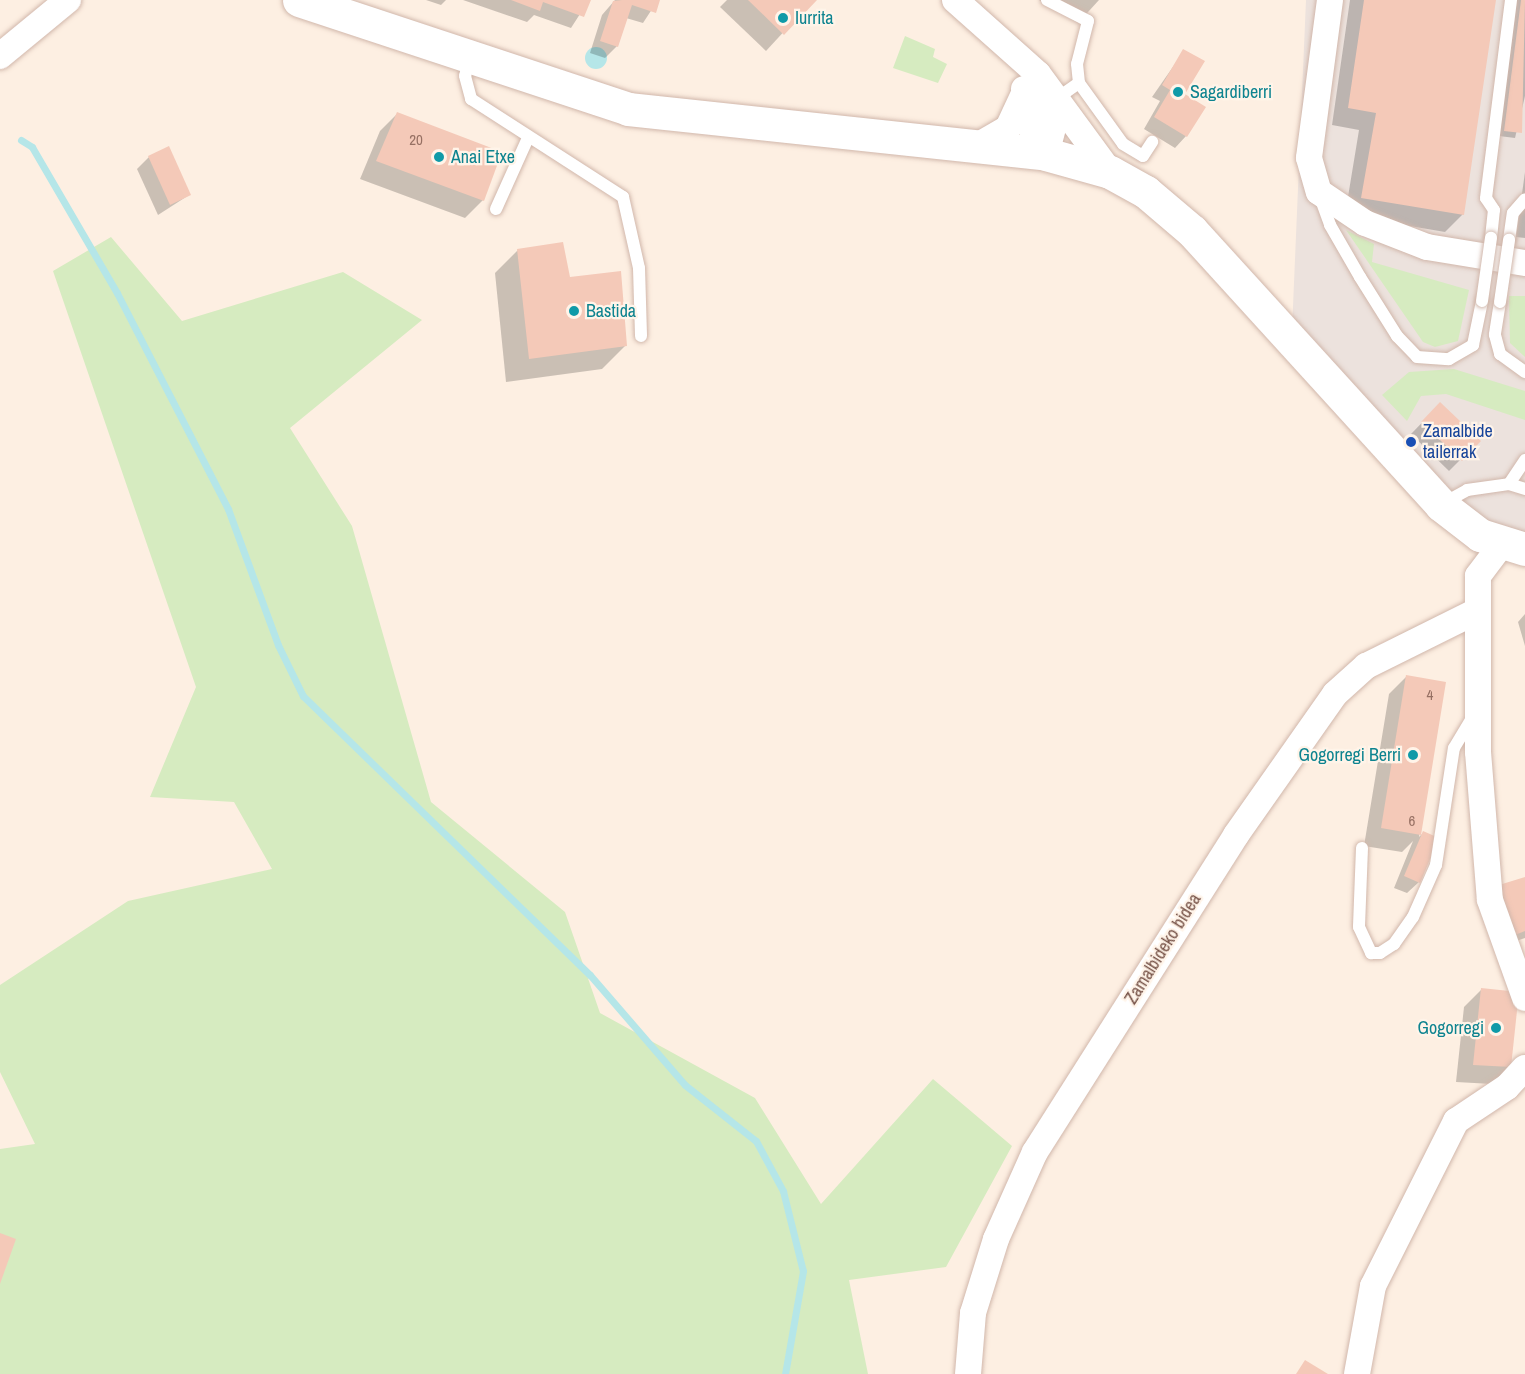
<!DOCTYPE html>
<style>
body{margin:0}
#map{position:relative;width:1525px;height:1374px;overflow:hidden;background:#fdefe2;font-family:"Archivo Narrow",sans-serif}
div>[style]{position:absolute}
.industrial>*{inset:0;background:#ece2dd}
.green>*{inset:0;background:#d6ebc0}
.water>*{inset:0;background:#b5e6e8}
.round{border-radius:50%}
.shadow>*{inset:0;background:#0003}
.stream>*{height:7px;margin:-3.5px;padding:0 3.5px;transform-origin:3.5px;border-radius:3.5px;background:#b5e6e8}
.building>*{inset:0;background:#f4c9b8}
.roads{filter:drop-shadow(0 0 2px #d1b7ab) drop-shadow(0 0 2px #d1b7ab)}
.lane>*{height:12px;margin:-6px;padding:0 6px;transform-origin:6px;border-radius:6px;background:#fff}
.street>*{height:26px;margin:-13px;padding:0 13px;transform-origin:13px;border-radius:13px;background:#fff}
.secondary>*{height:33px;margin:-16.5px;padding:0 16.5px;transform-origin:16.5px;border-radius:16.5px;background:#fff}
.bridges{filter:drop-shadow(0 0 2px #d1b7ab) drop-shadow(0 0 2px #d1b7ab)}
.lane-bridge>*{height:12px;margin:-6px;padding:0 6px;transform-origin:6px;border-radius:6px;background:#fff}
.dots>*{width:16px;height:16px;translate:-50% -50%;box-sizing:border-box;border:3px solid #fff4e9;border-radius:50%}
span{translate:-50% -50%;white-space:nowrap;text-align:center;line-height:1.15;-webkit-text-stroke:4.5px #fff4e9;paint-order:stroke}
.number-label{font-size:15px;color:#967063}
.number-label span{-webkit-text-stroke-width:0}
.culture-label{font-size:18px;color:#0d838f}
.left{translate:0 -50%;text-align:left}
.right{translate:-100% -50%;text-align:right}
.transit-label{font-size:18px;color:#164399}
.street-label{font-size:18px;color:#765247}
</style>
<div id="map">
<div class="industrial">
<div style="clip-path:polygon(1306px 0,1525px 0,1525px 533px,1474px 516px,1292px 330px)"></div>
</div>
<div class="green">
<div style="clip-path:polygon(905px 36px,935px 49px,933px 57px,947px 64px,938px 83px,893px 68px)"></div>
<div style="clip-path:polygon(1346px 230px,1374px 244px,1372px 262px,1469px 290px,1458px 341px,1435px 347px,1423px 342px)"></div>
<div style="clip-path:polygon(111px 237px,182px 321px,343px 272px,422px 320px,290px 428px,352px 526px,431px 802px,565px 912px,600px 1013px,755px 1098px,821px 1204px,933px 1079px,1012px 1146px,946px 1267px,849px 1280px,868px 1374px,0 1374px,0 1149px,35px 1144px,0 1072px,0 985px,128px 901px,272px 869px,234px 802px,150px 797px,196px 687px,53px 271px)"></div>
<div style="clip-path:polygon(1509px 296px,1525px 296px,1525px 357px,1510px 343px)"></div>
<div style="clip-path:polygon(1454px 369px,1525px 391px,1525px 420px,1446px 394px,1421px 396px,1407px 421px,1382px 395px,1409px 372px)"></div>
</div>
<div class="water">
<div class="round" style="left:585px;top:47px;width:22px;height:22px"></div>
</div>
<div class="shadow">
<div style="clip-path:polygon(426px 0,446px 0,441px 5px)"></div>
<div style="clip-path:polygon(463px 0,589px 0,571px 28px,534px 15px,527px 22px)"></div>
<div style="clip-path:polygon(615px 0,658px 0,643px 23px,626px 18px,617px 46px,605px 58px,590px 53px,602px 15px)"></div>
<div style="clip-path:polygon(727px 0,813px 0,766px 51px,720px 7px)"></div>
<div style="clip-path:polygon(1039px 0,1099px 0,1078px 23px)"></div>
<div style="clip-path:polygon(1350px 0,1495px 0,1463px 214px,1445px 232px,1345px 215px,1359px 130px,1332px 125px)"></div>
<div style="clip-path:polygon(1517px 0,1525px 0,1525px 96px,1515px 138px,1499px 136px)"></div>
<div style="clip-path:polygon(1184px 51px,1186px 136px,1175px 148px,1144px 129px,1160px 101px,1152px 97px)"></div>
<div style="clip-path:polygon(397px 114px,483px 200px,465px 218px,360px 179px,380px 131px)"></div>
<div style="clip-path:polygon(149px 157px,189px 195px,158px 215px,137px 169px)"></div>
<div style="clip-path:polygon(1525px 172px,1525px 238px,1516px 237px)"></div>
<div style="clip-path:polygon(518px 250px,568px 278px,625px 346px,602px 369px,506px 382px,495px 273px)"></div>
<div style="clip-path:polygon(1440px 404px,1479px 441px,1449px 471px,1411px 434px)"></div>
<div style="clip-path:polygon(1525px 614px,1525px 646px,1518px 622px)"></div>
<div style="clip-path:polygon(1406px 677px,1444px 683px,1419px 837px,1423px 833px,1419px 882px,1407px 893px,1394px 888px,1413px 841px,1402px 852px,1364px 846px,1389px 694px)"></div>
<div style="clip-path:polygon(1525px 878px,1525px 938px,1504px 945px,1488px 898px)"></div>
<div style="clip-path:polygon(1482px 989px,1510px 1066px,1492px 1084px,1456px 1082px,1464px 1007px)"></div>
</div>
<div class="stream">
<div style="left:21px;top:140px;width:13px;rotate:32deg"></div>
<div style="left:32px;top:147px;width:169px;rotate:59.8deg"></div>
<div style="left:117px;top:293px;width:243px;rotate:62.8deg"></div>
<div style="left:228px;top:509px;width:145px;rotate:69.8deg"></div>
<div style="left:278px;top:645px;width:57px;rotate:63.9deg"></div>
<div style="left:303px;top:696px;width:400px;rotate:44.2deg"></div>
<div style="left:590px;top:975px;width:145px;rotate:49.2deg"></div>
<div style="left:685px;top:1085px;width:90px;rotate:38.3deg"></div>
<div style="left:756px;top:1141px;width:57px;rotate:61.6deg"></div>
<div style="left:783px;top:1191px;width:82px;rotate:76deg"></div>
<div style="left:803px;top:1271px;width:105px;rotate:99.9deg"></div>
</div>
<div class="building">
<div style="clip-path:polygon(511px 0,591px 0,584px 17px,543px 2px,540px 11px)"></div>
<div style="clip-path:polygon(622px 0,660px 0,656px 13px,632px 5px,618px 47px,600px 41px,613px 1px)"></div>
<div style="clip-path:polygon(748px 0,817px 0,784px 35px)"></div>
<div style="clip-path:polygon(1364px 0,1496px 0,1464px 215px,1361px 198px,1376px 113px,1348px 108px)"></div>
<div style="clip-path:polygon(1521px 0,1525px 0,1522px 133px,1504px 131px)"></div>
<div style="clip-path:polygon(1183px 49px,1205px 61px,1185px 94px,1206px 107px,1187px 137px,1154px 117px,1170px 90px,1162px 85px)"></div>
<div style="clip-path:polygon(397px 112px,502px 152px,484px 201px,376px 161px)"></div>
<div style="clip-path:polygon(169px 146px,191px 195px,170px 205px,148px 156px)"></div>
<div style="clip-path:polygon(563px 242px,570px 277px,621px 271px,627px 346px,529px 359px,517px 249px)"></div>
<div style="clip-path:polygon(1440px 402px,1481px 441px,1462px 461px,1421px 422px)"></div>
<div style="clip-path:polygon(1406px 675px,1446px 682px,1421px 835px,1381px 828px)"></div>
<div style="clip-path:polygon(1423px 831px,1439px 838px,1420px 883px,1404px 876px)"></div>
<div style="clip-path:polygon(1525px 877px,1525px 931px,1515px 935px,1499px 885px)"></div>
<div style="clip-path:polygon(1481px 988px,1519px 992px,1511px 1067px,1473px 1065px)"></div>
<div style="clip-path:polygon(0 1233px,16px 1239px,0 1284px)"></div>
<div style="clip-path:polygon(1305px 1360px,1328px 1374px,1296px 1374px)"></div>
</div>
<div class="roads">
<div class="lane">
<div style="left:1047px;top:0;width:46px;rotate:27.1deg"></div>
<div style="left:1088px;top:21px;width:44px;rotate:104.3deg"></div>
<div style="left:1077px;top:64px;width:19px;rotate:84deg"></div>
<div style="left:469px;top:59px;width:17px;rotate:103deg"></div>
<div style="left:465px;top:76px;width:24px;rotate:75deg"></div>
<div style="left:471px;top:99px;width:181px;rotate:32.8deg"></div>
<div style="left:623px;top:197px;width:73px;rotate:77.3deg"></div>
<div style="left:639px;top:268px;width:68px;rotate:88.3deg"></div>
<div style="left:1056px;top:99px;width:28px;rotate:-35deg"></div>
<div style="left:1079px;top:83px;width:75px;rotate:54.2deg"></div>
<div style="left:1123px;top:144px;width:23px;rotate:31deg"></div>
<div style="left:1143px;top:156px;width:17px;rotate:-57deg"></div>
<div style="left:1320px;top:197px;width:30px;rotate:70deg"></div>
<div style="left:1330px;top:225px;width:60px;rotate:60deg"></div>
<div style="left:1360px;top:277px;width:70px;rotate:57.9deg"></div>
<div style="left:1397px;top:336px;width:29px;rotate:46deg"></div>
<div style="left:1417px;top:357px;width:32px;rotate:4deg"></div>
<div style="left:1449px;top:359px;width:28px;rotate:-30deg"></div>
<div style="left:1473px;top:345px;width:45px;rotate:-78.4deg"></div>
<div style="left:496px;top:209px;width:76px;rotate:-65.8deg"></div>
<div style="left:1491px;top:238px;width:28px;rotate:-84deg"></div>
<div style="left:1494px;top:210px;width:14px;rotate:-124deg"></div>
<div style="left:1486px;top:198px;width:200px;rotate:-82.8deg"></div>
<div style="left:1509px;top:240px;width:27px;rotate:-82deg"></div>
<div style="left:1513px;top:213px;width:18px;rotate:-49deg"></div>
<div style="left:1500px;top:302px;width:33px;rotate:99deg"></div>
<div style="left:1495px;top:335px;width:20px;rotate:75deg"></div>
<div style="left:1500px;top:354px;width:31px;rotate:36deg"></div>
<div style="left:1509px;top:484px;width:29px;rotate:-56deg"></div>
<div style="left:1442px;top:504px;width:29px;rotate:-29deg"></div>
<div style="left:1467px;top:490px;width:42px;rotate:-8.1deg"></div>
<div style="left:1509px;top:484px;width:17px;rotate:17deg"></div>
<div style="left:1362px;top:848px;width:79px;rotate:92.2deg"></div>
<div style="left:1359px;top:927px;width:29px;rotate:65deg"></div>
<div style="left:1371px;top:953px;width:9px"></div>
<div style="left:1380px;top:953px;width:17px;rotate:-33deg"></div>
<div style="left:1394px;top:944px;width:33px;rotate:-55deg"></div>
<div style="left:1413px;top:917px;width:57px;rotate:-66.1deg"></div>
<div style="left:1436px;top:865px;width:118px;rotate:-81.3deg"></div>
<div style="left:1454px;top:748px;width:37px;rotate:-59deg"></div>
</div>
<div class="street">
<div style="left:955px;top:0;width:111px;rotate:41.7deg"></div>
<div style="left:1038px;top:74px;width:122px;rotate:53.7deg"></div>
<div style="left:1330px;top:0;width:159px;rotate:97.6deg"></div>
<div style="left:1309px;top:158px;width:35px;rotate:74deg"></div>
<div style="left:1319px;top:192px;width:55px;rotate:34deg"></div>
<div style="left:1365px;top:223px;width:66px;rotate:21.2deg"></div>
<div style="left:1427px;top:247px;width:99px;rotate:9.3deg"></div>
<div style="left:0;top:56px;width:88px;rotate:-39.5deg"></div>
<div style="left:1024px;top:89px;width:39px;rotate:80deg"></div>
<div style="left:1031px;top:127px;width:31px;rotate:61deg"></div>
<div style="left:1046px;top:154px;width:30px;rotate:-75deg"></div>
<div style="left:1054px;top:125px;width:29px;rotate:-98deg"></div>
<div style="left:977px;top:146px;width:36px;rotate:-30deg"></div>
<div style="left:1008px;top:128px;width:38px;rotate:-65deg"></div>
<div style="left:1502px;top:544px;width:40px;rotate:127deg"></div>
<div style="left:1478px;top:576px;width:176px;rotate:90deg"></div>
<div style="left:1478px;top:752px;width:148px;rotate:85.4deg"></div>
<div style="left:1490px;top:900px;width:104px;rotate:70.3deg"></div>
<div style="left:968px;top:1374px;width:61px;rotate:-85.3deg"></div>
<div style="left:973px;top:1313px;width:77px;rotate:-72.7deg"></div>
<div style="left:996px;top:1239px;width:95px;rotate:-65.9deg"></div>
<div style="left:1035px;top:1152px;width:375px;rotate:-57.6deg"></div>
<div style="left:1236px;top:835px;width:172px;rotate:-54.9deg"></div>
<div style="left:1335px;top:694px;width:42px;rotate:-42.1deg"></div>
<div style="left:1366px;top:666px;width:124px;rotate:-26.4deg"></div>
<div style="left:1357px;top:1374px;width:89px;rotate:-79.7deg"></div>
<div style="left:1373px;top:1286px;width:185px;rotate:-63.3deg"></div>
<div style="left:1456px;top:1121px;width:61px;rotate:-33.7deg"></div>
<div style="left:1507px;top:1087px;width:26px;rotate:-47deg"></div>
</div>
<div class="secondary">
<div style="left:299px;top:0;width:347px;rotate:18.3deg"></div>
<div style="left:628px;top:109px;width:420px;rotate:6.1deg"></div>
<div style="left:1046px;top:154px;width:66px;rotate:15.7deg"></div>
<div style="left:1110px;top:172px;width:41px;rotate:29.1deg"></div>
<div style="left:1146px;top:192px;width:60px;rotate:40.3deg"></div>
<div style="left:1192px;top:231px;width:370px;rotate:47.7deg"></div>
<div style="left:1441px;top:505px;width:49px;rotate:37.6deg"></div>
<div style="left:1480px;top:535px;width:47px;rotate:17.3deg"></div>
</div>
</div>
<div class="bridges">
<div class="lane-bridge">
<div style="left:1482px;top:301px;width:64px;rotate:-81.9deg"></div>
<div style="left:1500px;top:302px;width:63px;rotate:-81.7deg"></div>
</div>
</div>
<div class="dots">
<div style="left:783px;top:18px;background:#0f9aa8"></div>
<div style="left:1178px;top:92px;background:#0f9aa8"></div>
<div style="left:439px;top:157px;background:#0f9aa8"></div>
<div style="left:574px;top:311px;background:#0f9aa8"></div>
<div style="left:1411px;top:442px;background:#1a4fb4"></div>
<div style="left:1413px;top:755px;background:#0f9aa8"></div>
<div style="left:1496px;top:1028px;background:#0f9aa8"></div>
</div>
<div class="number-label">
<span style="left:416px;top:140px">20</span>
<span style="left:1430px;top:695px">4</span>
<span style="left:1412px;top:821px">6</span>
</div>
<div class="culture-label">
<span class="left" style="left:795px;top:18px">Iurrita</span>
<span class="left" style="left:1190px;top:92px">Sagardiberri</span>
<span class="left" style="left:451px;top:157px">Anai Etxe</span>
<span class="left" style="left:586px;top:311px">Bastida</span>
<span class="right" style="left:1401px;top:755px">Gogorregi Berri</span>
<span class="right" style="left:1484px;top:1028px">Gogorregi</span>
</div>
<div class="transit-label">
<span class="left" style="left:1423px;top:442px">Zamalbide<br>tailerrak</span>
</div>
<div class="street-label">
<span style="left:1163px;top:949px;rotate:-58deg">Zamalbideko bidea</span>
</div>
</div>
